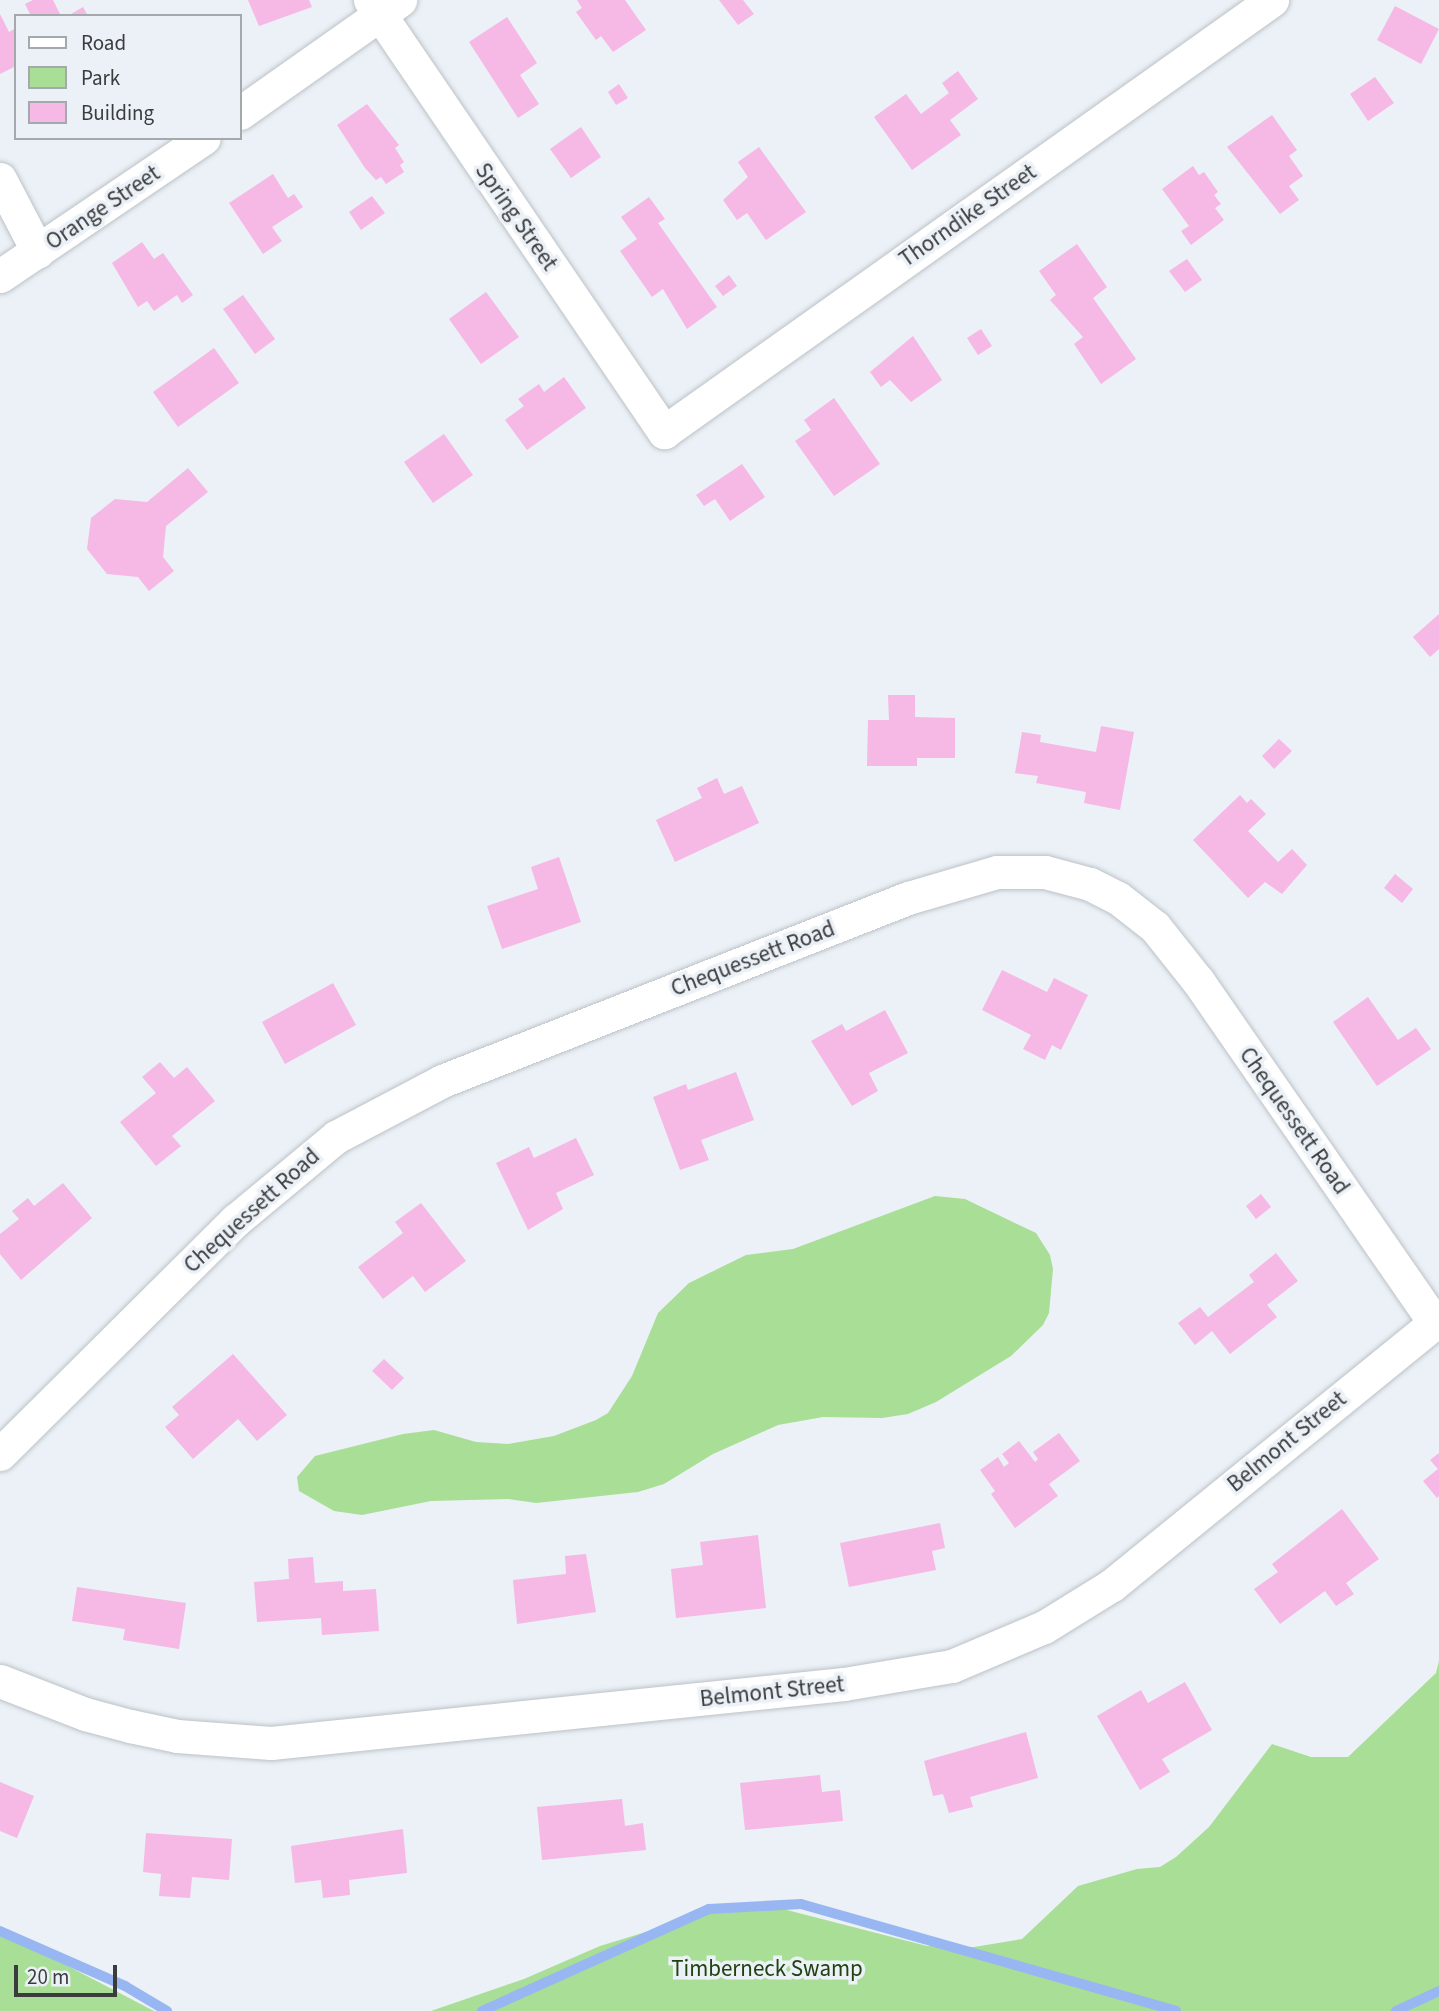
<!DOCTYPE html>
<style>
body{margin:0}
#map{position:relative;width:1439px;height:2011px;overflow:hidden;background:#ebf1f6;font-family:"Source Sans 3",sans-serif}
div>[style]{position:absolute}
.green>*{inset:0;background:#a9de96}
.stream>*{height:10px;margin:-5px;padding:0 5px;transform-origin:5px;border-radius:5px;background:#98b7f2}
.building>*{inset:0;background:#f6b8e4}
.roads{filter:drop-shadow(0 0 2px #bcc2c7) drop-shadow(0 0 2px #bcc2c7)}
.minor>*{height:33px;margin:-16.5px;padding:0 16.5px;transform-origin:16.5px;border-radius:16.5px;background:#fff}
span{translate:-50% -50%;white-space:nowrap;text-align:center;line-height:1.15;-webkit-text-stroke:7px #ebf1f6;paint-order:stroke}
.street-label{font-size:23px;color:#3a3c3e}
.park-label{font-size:23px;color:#204210}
.legend{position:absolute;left:14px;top:14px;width:228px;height:126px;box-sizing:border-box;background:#ebf1f6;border:2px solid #a4a9ac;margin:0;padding:9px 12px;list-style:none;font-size:21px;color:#3a3c3e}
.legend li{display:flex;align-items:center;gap:14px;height:35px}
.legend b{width:35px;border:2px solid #a4a9ac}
.scale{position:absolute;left:14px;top:1965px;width:103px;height:32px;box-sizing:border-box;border:4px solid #3a3c3e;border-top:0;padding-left:9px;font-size:21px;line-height:24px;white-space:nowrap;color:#3a3c3e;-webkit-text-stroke:5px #ebf1f6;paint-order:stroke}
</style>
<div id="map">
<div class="green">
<div style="clip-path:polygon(935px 1196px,965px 1199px,1036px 1233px,1050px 1255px,1053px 1269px,1049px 1313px,1043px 1325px,1011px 1356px,936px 1402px,908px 1414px,882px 1418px,823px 1417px,778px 1425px,713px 1454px,664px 1484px,638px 1492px,536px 1503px,508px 1499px,431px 1501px,362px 1515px,334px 1511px,299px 1491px,297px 1477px,315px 1456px,403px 1434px,434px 1430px,476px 1442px,508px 1444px,554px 1436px,596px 1420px,608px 1413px,632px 1376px,658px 1313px,689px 1283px,746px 1255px,793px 1249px)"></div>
<div style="clip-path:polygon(1439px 1661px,1439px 2011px,431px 2011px,524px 1979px,600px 1946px,737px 1904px,783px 1909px,927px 1946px,974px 1947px,1022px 1939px,1078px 1886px,1137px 1869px,1160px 1867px,1176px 1857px,1209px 1827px,1272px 1744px,1311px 1757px,1348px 1757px,1436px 1673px)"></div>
<div style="clip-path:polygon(0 1931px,37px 1950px,154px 2011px,0 2011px)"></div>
</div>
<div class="stream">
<div style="left:0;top:1931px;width:137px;rotate:23.7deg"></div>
<div style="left:125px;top:1986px;width:49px;rotate:30.8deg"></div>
<div style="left:482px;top:2011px;width:249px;rotate:-24.2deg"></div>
<div style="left:709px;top:1909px;width:92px;rotate:-3.1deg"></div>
<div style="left:801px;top:1904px;width:390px;rotate:15.9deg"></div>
<div style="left:1396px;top:2011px;width:47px;rotate:-24.9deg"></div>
</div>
<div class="building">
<div style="clip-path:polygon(33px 0,53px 0,61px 16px,31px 16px,25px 4px)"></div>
<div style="clip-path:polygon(248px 0,309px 0,312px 7px,259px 26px)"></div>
<div style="clip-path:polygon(577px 0,625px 0,646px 30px,613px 52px,601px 36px,596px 40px,576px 12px,582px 8px)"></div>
<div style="clip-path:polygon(719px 0,743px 0,754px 14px,738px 25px)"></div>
<div style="clip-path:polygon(1395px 6px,1439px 29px,1421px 64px,1377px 40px)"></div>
<div style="clip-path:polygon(83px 7px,88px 16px,72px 16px,71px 14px)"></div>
<div style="clip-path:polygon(0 14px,9px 32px,16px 28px,16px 66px,0 74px)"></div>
<div style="clip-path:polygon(507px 17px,537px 63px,520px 75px,539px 104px,518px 118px,469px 42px)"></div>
<div style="clip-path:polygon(958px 71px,978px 99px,950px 120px,961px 135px,912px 170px,874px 117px,906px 94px,921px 114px,949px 93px,942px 83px)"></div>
<div style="clip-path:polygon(1375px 77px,1394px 103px,1368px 121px,1350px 94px)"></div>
<div style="clip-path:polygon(619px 84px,628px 98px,616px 105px,608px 92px)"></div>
<div style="clip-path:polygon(367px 104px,399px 145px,395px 148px,404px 162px,400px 165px,404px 172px,386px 184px,381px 177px,376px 180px,365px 168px,337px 125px)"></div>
<div style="clip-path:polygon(1272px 115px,1297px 150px,1289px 156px,1303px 176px,1289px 186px,1299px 200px,1280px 214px,1227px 147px)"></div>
<div style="clip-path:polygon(581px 127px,601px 157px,571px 178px,550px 149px)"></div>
<div style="clip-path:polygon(759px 147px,806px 212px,766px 240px,747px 213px,737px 220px,723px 200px,748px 177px,738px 162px)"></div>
<div style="clip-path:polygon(1193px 166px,1199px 175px,1204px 172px,1218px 192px,1214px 195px,1221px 204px,1215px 208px,1224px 220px,1191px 245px,1181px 231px,1189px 226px,1162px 189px)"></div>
<div style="clip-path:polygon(273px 174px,288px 198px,294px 194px,303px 207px,272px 227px,282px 241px,263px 254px,229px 203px)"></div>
<div style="clip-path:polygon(372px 196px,385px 213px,361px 230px,349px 212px)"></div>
<div style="clip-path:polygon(649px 197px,665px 219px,658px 223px,717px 307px,687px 329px,663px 289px,652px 297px,620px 251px,637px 239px,621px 217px)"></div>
<div style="clip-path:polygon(142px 242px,154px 259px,163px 253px,193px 295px,182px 303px,177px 295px,154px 311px,147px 301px,138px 307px,112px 263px)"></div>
<div style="clip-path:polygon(1077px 244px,1107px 287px,1093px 298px,1136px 359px,1101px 384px,1074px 344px,1083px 337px,1050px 300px,1056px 295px,1039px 271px)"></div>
<div style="clip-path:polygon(1187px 259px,1202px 280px,1185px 292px,1169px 271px)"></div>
<div style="clip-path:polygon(729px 275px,737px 286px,723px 296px,715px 286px)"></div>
<div style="clip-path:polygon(486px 292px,519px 337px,481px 364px,449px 319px)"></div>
<div style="clip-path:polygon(243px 295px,275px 339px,255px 354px,223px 309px)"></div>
<div style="clip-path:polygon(981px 329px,992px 346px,978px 355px,967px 338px)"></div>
<div style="clip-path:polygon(913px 336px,942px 380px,911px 402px,890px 380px,881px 387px,870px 372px)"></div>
<div style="clip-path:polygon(214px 348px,239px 383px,178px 427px,153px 392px)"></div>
<div style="clip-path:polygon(564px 377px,586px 408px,527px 450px,505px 420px,524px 406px,518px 399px,539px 384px,544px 392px)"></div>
<div style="clip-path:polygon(834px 398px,880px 464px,834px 496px,795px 441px,811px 430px,804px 420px)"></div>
<div style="clip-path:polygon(444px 434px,473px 475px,433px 503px,404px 462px)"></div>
<div style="clip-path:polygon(742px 464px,765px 497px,730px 521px,715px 499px,704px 506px,696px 495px)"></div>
<div style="clip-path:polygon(188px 468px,208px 492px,166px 526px,163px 557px,174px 571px,149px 591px,138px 577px,107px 574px,87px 549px,91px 518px,115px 499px,147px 502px)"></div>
<div style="clip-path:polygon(1439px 614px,1439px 649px,1430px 657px,1413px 637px)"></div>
<div style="clip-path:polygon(888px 695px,915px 695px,915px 717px,955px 718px,955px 758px,917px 758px,917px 766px,867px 766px,868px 720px,889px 720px)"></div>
<div style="clip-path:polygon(1101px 726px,1134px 732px,1120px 810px,1084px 803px,1086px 792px,1036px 783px,1038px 776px,1015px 773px,1022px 732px,1041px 735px,1040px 742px,1096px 752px)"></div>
<div style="clip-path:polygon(1279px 739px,1292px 751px,1274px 769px,1262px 756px)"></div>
<div style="clip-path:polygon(717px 778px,724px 794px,742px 786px,759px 823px,675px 862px,656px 820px,702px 798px,697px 788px)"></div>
<div style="clip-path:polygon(1240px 795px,1247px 803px,1251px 799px,1266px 814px,1248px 831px,1278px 862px,1292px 849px,1307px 865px,1282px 894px,1265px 882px,1248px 898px,1193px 840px)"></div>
<div style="clip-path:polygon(559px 857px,581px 922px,502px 949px,487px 906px,538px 889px,531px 867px)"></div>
<div style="clip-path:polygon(1395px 874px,1413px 889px,1402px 903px,1384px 888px)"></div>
<div style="clip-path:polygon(1002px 970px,1047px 992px,1054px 978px,1088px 995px,1061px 1050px,1052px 1045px,1045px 1060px,1023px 1049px,1031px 1035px,982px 1010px)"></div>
<div style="clip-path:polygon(333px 983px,356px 1025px,285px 1064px,262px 1022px)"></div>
<div style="clip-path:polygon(1368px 997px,1398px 1040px,1416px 1028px,1431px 1049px,1377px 1086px,1333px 1022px)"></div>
<div style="clip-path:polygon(885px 1010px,908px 1053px,869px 1073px,878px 1091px,852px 1106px,811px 1041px,842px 1024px,846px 1031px)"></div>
<div style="clip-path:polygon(160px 1062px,174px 1078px,187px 1067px,215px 1101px,172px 1136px,181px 1146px,156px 1166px,120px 1122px,156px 1093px,142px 1077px)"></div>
<div style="clip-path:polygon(736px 1072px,754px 1120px,701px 1140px,709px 1160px,680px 1170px,653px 1097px,686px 1084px,688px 1090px)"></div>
<div style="clip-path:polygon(576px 1138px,594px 1175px,556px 1193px,563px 1209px,528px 1230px,496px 1163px,529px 1147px,534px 1158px)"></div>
<div style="clip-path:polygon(63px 1183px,92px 1218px,21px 1280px,0 1254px,0 1234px,19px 1219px,12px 1211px,28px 1198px,34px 1206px)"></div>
<div style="clip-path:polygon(1261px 1194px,1271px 1207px,1256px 1219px,1246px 1206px)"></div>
<div style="clip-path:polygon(421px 1203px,466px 1261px,425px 1292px,413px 1276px,383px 1299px,358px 1267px,403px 1233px,395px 1222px)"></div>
<div style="clip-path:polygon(1276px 1253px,1298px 1281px,1267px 1305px,1277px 1317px,1230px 1354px,1212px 1331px,1195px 1345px,1178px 1323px,1200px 1307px,1208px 1317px,1254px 1282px,1249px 1275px)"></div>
<div style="clip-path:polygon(233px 1354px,287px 1415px,257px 1441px,238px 1419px,193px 1459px,165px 1427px,179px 1415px,172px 1407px)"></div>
<div style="clip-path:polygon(384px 1359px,404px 1378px,392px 1390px,372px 1371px)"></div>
<div style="clip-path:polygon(1059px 1433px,1080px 1461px,1049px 1484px,1058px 1496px,1015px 1528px,991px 1494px,995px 1491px,980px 1470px,998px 1457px,1004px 1467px,1009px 1463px,1002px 1454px,1019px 1441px,1035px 1462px,1038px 1459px,1033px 1452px)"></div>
<div style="clip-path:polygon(1439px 1453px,1439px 1496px,1437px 1498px,1423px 1481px,1438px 1469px,1430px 1460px)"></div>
<div style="clip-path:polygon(1342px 1509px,1379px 1559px,1346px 1583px,1354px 1594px,1336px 1606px,1325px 1591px,1280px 1624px,1254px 1589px,1278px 1572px,1272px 1564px)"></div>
<div style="clip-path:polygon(940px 1523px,945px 1548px,932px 1551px,936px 1570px,849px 1587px,840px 1543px)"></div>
<div style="clip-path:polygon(758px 1535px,766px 1608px,676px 1618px,671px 1569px,703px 1565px,700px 1542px)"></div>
<div style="clip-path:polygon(586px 1554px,596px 1612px,517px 1624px,513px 1580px,566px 1574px,565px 1556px)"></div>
<div style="clip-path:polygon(313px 1557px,315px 1583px,343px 1581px,343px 1591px,376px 1589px,379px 1631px,322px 1635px,321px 1618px,257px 1622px,254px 1582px,289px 1579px,288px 1559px)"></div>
<div style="clip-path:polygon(77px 1587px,186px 1603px,179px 1649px,123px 1640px,125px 1629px,72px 1621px)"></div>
<div style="clip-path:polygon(1185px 1682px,1212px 1730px,1162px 1759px,1170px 1772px,1140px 1790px,1097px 1716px,1141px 1690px,1148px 1703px)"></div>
<div style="clip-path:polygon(1026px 1732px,1038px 1778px,970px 1797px,973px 1807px,949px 1813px,943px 1794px,933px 1796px,924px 1761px)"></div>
<div style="clip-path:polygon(820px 1775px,822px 1792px,840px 1790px,843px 1821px,745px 1830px,740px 1783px)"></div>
<div style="clip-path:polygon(0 1782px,34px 1796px,17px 1838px,0 1831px)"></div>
<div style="clip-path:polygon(622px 1799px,625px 1826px,643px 1823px,646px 1850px,542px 1860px,537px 1807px)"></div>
<div style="clip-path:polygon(403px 1829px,407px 1873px,349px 1880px,350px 1895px,323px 1898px,321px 1880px,295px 1883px,291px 1846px)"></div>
<div style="clip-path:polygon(146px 1833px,232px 1839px,229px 1880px,192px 1877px,190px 1898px,159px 1896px,161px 1874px,143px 1872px)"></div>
</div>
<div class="roads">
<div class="minor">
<div style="left:370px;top:0;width:523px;rotate:55.76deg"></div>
<div style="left:664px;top:432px;width:746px;rotate:-35.39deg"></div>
<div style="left:240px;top:113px;width:196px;rotate:-35.2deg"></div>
<div style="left:0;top:179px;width:82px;rotate:62.5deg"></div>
<div style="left:0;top:276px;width:246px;rotate:-34.1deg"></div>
<div style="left:0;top:1454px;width:332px;rotate:-44.8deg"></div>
<div style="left:236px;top:1220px;width:130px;rotate:-39.7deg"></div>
<div style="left:336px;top:1137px;width:120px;rotate:-27.8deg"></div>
<div style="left:442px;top:1081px;width:501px;rotate:-21.44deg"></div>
<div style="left:908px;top:898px;width:93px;rotate:-16.3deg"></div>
<div style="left:997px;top:872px;width:48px"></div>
<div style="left:1045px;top:872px;width:47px;rotate:14.9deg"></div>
<div style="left:1090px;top:884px;width:31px;rotate:27deg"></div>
<div style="left:1118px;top:898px;width:47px;rotate:38.1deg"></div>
<div style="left:1155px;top:927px;width:69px;rotate:51.5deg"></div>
<div style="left:1198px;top:981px;width:415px;rotate:55.3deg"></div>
<div style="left:0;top:1681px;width:91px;rotate:21.2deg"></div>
<div style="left:85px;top:1714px;width:47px;rotate:14.9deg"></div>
<div style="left:130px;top:1726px;width:48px;rotate:12deg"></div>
<div style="left:177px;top:1736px;width:94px;rotate:4.3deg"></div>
<div style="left:271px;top:1743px;width:576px;rotate:-5.88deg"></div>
<div style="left:844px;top:1684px;width:109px;rotate:-9.5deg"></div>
<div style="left:952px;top:1666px;width:100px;rotate:-23deg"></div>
<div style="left:1044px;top:1627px;width:80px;rotate:-31.7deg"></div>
<div style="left:1112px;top:1585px;width:422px;rotate:-39.1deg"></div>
</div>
</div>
<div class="street-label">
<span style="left:103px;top:208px;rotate:-34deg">Orange Street</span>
<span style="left:968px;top:216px;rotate:-35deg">Thorndike Street</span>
<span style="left:516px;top:217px;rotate:55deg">Spring Street</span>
<span style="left:753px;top:959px;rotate:-21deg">Chequessett Road</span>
<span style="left:1294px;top:1121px;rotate:55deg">Chequessett Road</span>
<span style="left:252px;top:1211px;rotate:-42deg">Chequessett Road</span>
<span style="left:1287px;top:1442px;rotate:-39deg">Belmont Street</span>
<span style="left:772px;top:1692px;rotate:-6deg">Belmont Street</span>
</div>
<div class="park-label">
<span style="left:767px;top:1969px">Timberneck Swamp</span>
</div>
<ul class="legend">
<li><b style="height:9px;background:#fff"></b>Road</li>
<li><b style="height:19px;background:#a9de96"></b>Park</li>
<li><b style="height:19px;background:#f6b8e4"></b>Building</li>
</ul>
<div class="scale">20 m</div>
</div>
